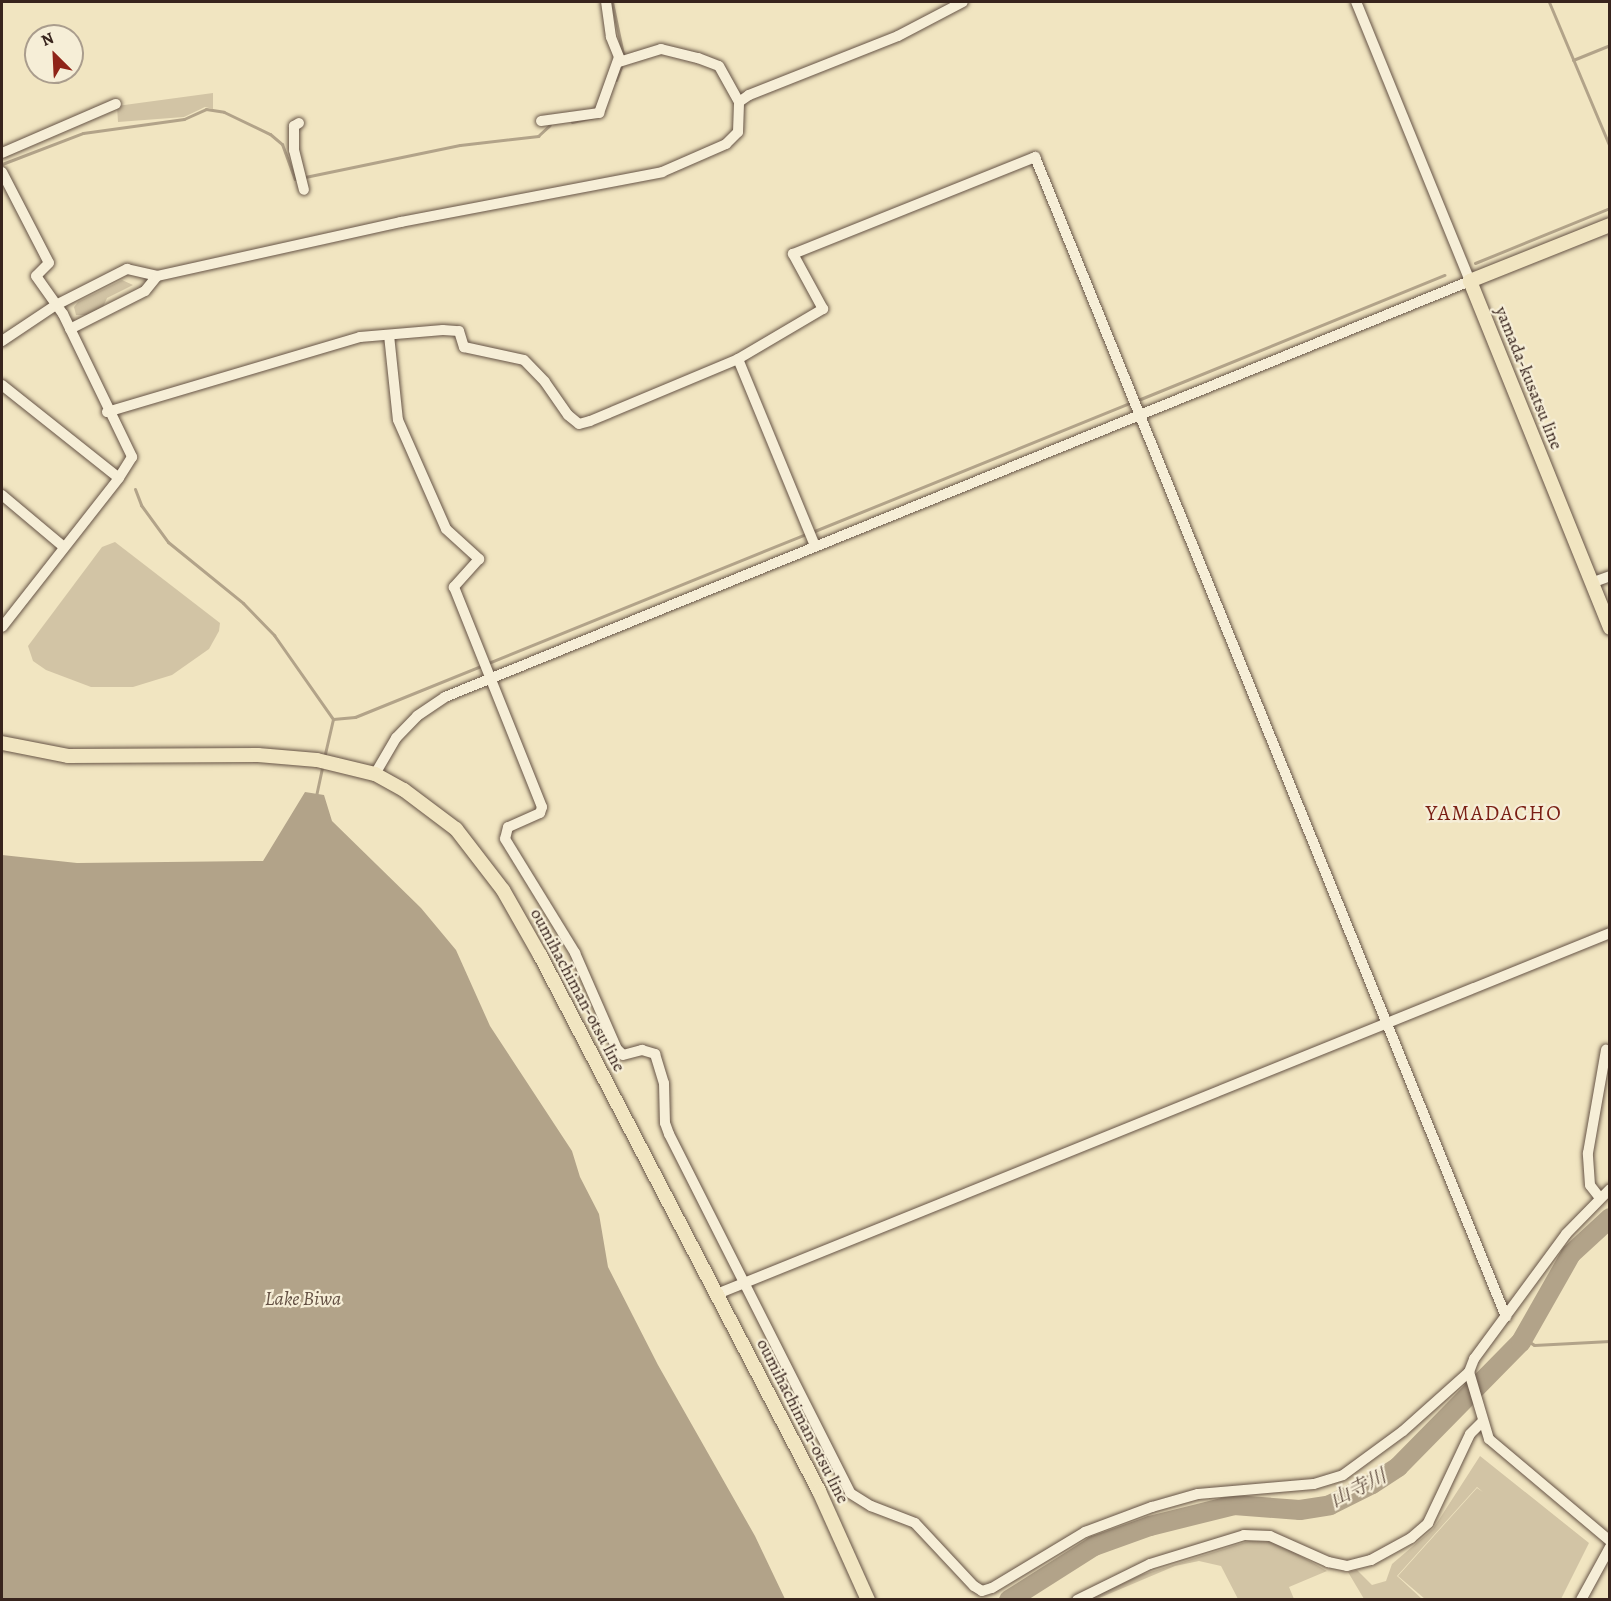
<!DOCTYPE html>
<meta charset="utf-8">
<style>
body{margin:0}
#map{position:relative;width:1611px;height:1601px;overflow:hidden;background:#f1e5c1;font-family:Alegreya,"Noto Serif JP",serif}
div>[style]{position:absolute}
.green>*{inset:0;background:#d2c4a5}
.water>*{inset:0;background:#b2a389}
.stream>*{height:3px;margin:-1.5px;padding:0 1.5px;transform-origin:1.5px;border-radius:1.5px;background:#b2a389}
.river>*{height:20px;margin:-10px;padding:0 10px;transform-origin:10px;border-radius:10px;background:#b2a389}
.roads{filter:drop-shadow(0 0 2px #665446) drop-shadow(0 0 2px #665446)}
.minor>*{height:10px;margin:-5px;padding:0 5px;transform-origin:5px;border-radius:5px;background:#f6eed7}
.major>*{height:14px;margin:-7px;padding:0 7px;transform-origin:7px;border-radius:7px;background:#f1e5c1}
span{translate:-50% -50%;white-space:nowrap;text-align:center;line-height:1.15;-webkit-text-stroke:4.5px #f6eed7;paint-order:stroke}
.street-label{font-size:18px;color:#38241d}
.water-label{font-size:20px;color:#635043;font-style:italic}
.quarter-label{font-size:21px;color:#7a1f14;letter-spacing:1.5px}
.frame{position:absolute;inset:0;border:3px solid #38241d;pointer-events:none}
.north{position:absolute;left:24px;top:24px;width:60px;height:60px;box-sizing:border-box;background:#f6eed7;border:2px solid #aa9d8d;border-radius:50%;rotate:336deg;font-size:16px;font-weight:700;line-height:24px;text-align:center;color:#38241d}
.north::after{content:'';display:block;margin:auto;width:21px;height:27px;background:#8f2418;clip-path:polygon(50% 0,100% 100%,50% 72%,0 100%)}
</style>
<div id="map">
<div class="green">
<div style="clip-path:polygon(213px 93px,213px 109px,205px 107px,184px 117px,118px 122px,117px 106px)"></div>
<div style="clip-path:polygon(122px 280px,133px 285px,107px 298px,103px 307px,87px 315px,76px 315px,74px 307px,78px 302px)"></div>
<div style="clip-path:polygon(115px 542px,220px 623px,219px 631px,209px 649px,172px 675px,133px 687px,91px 687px,46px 670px,33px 661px,28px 646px,102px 547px)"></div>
<div style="clip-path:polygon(1480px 1456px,1589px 1543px,1561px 1599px,1425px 1599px,1398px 1576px,1477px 1488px,1483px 1492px,1477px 1487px,1397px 1576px,1422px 1599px,1364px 1599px,1348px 1572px,1357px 1570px,1372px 1585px,1386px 1581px,1392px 1564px,1433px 1529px)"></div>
<div style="clip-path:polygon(1249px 1541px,1276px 1542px,1327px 1571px,1289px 1587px,1294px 1599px,1238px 1599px,1221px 1566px,1199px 1561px,1175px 1566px,1097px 1599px,1087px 1600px,1138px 1576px)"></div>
</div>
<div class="water">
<div style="clip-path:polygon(305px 792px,324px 795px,332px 821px,421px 908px,456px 950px,490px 1026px,572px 1151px,580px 1177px,599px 1214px,608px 1267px,658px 1365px,755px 1536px,785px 1599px,2px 1599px,2px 855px,77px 863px,263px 861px)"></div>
</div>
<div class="stream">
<div style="left:612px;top:2px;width:53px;rotate:78.1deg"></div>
<div style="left:1549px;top:2px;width:157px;rotate:67.2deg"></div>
<div style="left:1573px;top:60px;width:40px;rotate:-22deg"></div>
<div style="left:616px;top:80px;width:14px;rotate:-69deg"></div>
<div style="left:572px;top:122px;width:28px;rotate:-13deg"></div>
<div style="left:2px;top:164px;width:87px;rotate:-20.9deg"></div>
<div style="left:83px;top:133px;width:102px;rotate:-7.9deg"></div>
<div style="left:184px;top:119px;width:24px;rotate:-24deg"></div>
<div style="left:206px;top:109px;width:18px;rotate:9deg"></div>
<div style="left:224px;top:112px;width:51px;rotate:25.6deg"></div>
<div style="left:270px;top:134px;width:16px;rotate:40deg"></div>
<div style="left:282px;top:144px;width:37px;rotate:70deg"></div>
<div style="left:295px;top:179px;width:4px"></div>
<div style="left:305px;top:177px;width:158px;rotate:-11.7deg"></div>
<div style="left:460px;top:145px;width:79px;rotate:-6.6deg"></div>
<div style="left:538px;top:136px;width:16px;rotate:-43deg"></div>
<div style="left:1475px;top:263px;width:146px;rotate:-22.2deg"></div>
<div style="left:1138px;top:400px;width:331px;rotate:-22.2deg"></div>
<div style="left:135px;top:489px;width:17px;rotate:69deg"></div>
<div style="left:141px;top:505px;width:46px;rotate:53.9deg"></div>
<div style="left:168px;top:542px;width:97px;rotate:39.1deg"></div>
<div style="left:243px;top:603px;width:45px;rotate:45.9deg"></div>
<div style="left:274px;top:635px;width:103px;rotate:54.9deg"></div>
<div style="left:812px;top:532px;width:345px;rotate:-22.1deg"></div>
<div style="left:333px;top:719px;width:22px;rotate:-5deg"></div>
<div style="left:355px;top:717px;width:487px;rotate:-22.1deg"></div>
<div style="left:324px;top:758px;width:40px;rotate:-77deg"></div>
<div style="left:316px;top:796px;width:33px;rotate:-78deg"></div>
<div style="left:1523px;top:1338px;width:13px;rotate:32deg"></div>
<div style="left:1534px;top:1345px;width:76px;rotate:-3deg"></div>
</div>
<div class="river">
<div style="left:1009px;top:1600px;width:101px;rotate:-32.4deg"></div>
<div style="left:1094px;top:1546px;width:59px;rotate:-19.7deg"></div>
<div style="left:1150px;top:1526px;width:87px;rotate:-14deg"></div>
<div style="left:1234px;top:1505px;width:66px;rotate:4.3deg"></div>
<div style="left:1300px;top:1510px;width:30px;rotate:-9deg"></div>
<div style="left:1330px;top:1505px;width:47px;rotate:-26.6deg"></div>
<div style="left:1372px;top:1484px;width:31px;rotate:-33deg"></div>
<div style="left:1398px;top:1467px;width:175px;rotate:-45.5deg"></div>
<div style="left:1521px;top:1342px;width:101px;rotate:-60.4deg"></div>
<div style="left:1571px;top:1254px;width:53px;rotate:-42.7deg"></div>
</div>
<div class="roads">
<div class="minor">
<div style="left:619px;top:62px;width:44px;rotate:-17.2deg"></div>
<div style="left:661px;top:49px;width:38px;rotate:14deg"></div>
<div style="left:698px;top:58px;width:22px;rotate:21deg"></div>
<div style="left:719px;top:66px;width:41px;rotate:60.9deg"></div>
<div style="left:541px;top:121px;width:59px;rotate:-7.9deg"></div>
<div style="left:599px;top:113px;width:59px;rotate:-70.3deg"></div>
<div style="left:619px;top:57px;width:22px;rotate:-112deg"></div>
<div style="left:611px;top:37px;width:35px;rotate:-98deg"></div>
<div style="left:299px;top:123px;width:6px;rotate:149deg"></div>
<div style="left:294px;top:126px;width:24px;rotate:90deg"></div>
<div style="left:294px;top:150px;width:41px;rotate:76deg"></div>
<div style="left:2px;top:153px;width:124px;rotate:-23.3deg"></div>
<div style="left:2px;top:172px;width:102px;rotate:62.7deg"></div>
<div style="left:49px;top:263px;width:18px;rotate:135deg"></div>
<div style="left:36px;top:276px;width:47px;rotate:54.6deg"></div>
<div style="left:63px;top:314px;width:159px;rotate:64.2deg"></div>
<div style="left:132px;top:457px;width:25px;rotate:122deg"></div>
<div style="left:119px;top:478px;width:189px;rotate:128.1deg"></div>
<div style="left:70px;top:329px;width:84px;rotate:-26.9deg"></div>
<div style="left:145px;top:291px;width:19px;rotate:-51deg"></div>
<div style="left:389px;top:335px;width:85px;rotate:84deg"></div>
<div style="left:398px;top:420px;width:119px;rotate:66.2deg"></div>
<div style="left:446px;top:529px;width:45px;rotate:42.3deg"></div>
<div style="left:479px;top:559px;width:38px;rotate:132deg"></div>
<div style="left:454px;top:587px;width:237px;rotate:68.2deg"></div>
<div style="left:542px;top:807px;width:6px;rotate:108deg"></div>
<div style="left:540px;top:813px;width:35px;rotate:156deg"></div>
<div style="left:508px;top:827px;width:12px;rotate:104deg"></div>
<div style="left:505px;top:839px;width:134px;rotate:58.4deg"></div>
<div style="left:575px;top:953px;width:105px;rotate:66.4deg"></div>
<div style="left:617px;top:1049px;width:8px;rotate:45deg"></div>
<div style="left:623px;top:1055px;width:20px;rotate:-15deg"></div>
<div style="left:642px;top:1050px;width:14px;rotate:17deg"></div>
<div style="left:655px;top:1054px;width:30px;rotate:73deg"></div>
<div style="left:664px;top:1083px;width:40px;rotate:88.6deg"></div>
<div style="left:665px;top:1123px;width:12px;rotate:70deg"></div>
<div style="left:669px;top:1134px;width:402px;rotate:63.2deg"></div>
<div style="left:850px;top:1493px;width:25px;rotate:32deg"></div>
<div style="left:871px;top:1506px;width:47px;rotate:21.1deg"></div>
<div style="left:915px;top:1523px;width:86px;rotate:46.9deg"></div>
<div style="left:974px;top:1586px;width:9px;rotate:32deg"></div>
<div style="left:982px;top:1591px;width:10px;rotate:-17deg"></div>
<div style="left:992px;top:1588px;width:109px;rotate:-31.1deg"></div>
<div style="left:1085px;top:1532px;width:72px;rotate:-20.5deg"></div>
<div style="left:1152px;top:1507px;width:48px;rotate:-15.8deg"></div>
<div style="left:1198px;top:1494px;width:116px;rotate:-4.9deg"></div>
<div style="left:1314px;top:1484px;width:30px;rotate:-17deg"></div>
<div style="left:1343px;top:1475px;width:74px;rotate:-36.3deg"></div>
<div style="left:1403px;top:1431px;width:89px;rotate:-41.8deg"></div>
<div style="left:1469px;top:1372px;width:14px;rotate:-69deg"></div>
<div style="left:1474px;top:1359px;width:155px;rotate:-53.6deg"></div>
<div style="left:1566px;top:1234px;width:63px;rotate:-45.6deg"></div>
<div style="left:2px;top:341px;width:65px;rotate:-33.7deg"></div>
<div style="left:56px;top:305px;width:80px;rotate:-26.9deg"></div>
<div style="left:127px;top:269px;width:31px;rotate:13deg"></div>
<div style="left:157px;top:276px;width:250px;rotate:-12.5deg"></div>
<div style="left:401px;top:222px;width:266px;rotate:-10.8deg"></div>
<div style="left:662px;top:172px;width:70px;rotate:-23.6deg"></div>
<div style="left:726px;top:144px;width:17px;rotate:-45deg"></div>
<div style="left:738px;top:132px;width:30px;rotate:-88deg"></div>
<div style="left:739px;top:102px;width:12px;rotate:-35deg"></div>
<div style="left:749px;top:95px;width:160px;rotate:-21.6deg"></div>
<div style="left:898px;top:36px;width:73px;rotate:-27.6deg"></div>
<div style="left:738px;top:359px;width:202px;rotate:67.6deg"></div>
<div style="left:2px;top:385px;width:149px;rotate:38.5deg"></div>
<div style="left:107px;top:412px;width:264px;rotate:-16.5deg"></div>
<div style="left:360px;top:337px;width:83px;rotate:-4.8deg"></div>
<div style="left:443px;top:330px;width:16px;rotate:4deg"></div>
<div style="left:459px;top:331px;width:17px;rotate:73deg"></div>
<div style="left:464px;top:347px;width:61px;rotate:12.2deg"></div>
<div style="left:524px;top:360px;width:30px;rotate:46deg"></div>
<div style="left:545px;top:382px;width:40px;rotate:55.1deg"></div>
<div style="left:568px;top:415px;width:14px;rotate:39deg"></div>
<div style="left:579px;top:424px;width:11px;rotate:-15deg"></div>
<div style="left:590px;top:421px;width:160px;rotate:-22.7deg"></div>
<div style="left:738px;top:359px;width:99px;rotate:-30.5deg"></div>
<div style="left:823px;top:309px;width:63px;rotate:-118.6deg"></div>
<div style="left:793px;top:254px;width:261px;rotate:-21.8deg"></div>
<div style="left:1035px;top:157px;width:1252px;rotate:67.9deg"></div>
<div style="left:2px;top:495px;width:81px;rotate:40deg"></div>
<div style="left:1591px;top:583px;width:20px;rotate:-20deg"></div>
<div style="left:375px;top:774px;width:42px;rotate:-59.7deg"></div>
<div style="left:396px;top:738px;width:30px;rotate:-46deg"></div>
<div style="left:417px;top:716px;width:34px;rotate:-34deg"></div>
<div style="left:445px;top:697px;width:1106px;rotate:-22.09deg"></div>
<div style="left:1470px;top:281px;width:301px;rotate:-112.2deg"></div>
<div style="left:1600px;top:1198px;width:16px;rotate:-128deg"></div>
<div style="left:1590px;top:1185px;width:32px;rotate:-94deg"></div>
<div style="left:1588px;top:1153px;width:105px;rotate:-80.1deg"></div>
<div style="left:717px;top:1294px;width:963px;rotate:-22.01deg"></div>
<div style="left:1469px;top:1372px;width:70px;rotate:73.4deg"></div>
<div style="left:1489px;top:1439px;width:158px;rotate:40.1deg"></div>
<div style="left:1077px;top:1600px;width:81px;rotate:-26.3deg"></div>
<div style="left:1150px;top:1564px;width:98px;rotate:-17.1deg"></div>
<div style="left:1244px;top:1535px;width:26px;rotate:2deg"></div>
<div style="left:1270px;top:1536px;width:64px;rotate:24.1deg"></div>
<div style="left:1328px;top:1562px;width:19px;rotate:12deg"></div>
<div style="left:1347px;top:1566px;width:25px;rotate:-14deg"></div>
<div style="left:1371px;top:1560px;width:46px;rotate:-28.8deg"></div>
<div style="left:1411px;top:1538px;width:23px;rotate:-41deg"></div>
<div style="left:1428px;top:1523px;width:98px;rotate:-64.7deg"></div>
<div style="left:1470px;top:1434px;width:17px;rotate:-45deg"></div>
<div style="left:1581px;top:1600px;width:60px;rotate:-61.3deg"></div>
</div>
<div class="major">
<div style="left:1610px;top:225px;width:151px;rotate:158.2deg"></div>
<div style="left:1470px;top:281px;width:374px;rotate:68deg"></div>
<div style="left:2px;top:743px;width:67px;rotate:11.1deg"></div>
<div style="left:68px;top:756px;width:190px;rotate:-0.3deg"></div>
<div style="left:258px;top:755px;width:59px;rotate:4.8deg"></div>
<div style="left:317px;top:760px;width:60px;rotate:13.6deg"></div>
<div style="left:375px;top:774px;width:33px;rotate:29deg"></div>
<div style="left:404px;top:790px;width:65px;rotate:36.9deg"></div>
<div style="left:456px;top:829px;width:77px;rotate:52.4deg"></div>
<div style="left:503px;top:890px;width:75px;rotate:60.4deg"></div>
<div style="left:540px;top:955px;width:604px;rotate:62.5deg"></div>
<div style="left:819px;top:1491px;width:120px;rotate:65.8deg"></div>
</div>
</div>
<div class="street-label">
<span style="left:1529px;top:378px;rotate:68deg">yamada-kusatsu line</span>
<span style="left:578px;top:990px;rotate:62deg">oumihachiman-otsu line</span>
<span style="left:803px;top:1421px;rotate:63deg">oumihachiman-otsu line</span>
</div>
<div class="water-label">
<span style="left:303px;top:1298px">Lake Biwa</span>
<span style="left:1358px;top:1488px;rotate:-27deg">山寺川</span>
</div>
<div class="quarter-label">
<span style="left:1494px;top:813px">YAMADACHO</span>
</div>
<div class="frame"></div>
<div class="north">N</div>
</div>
